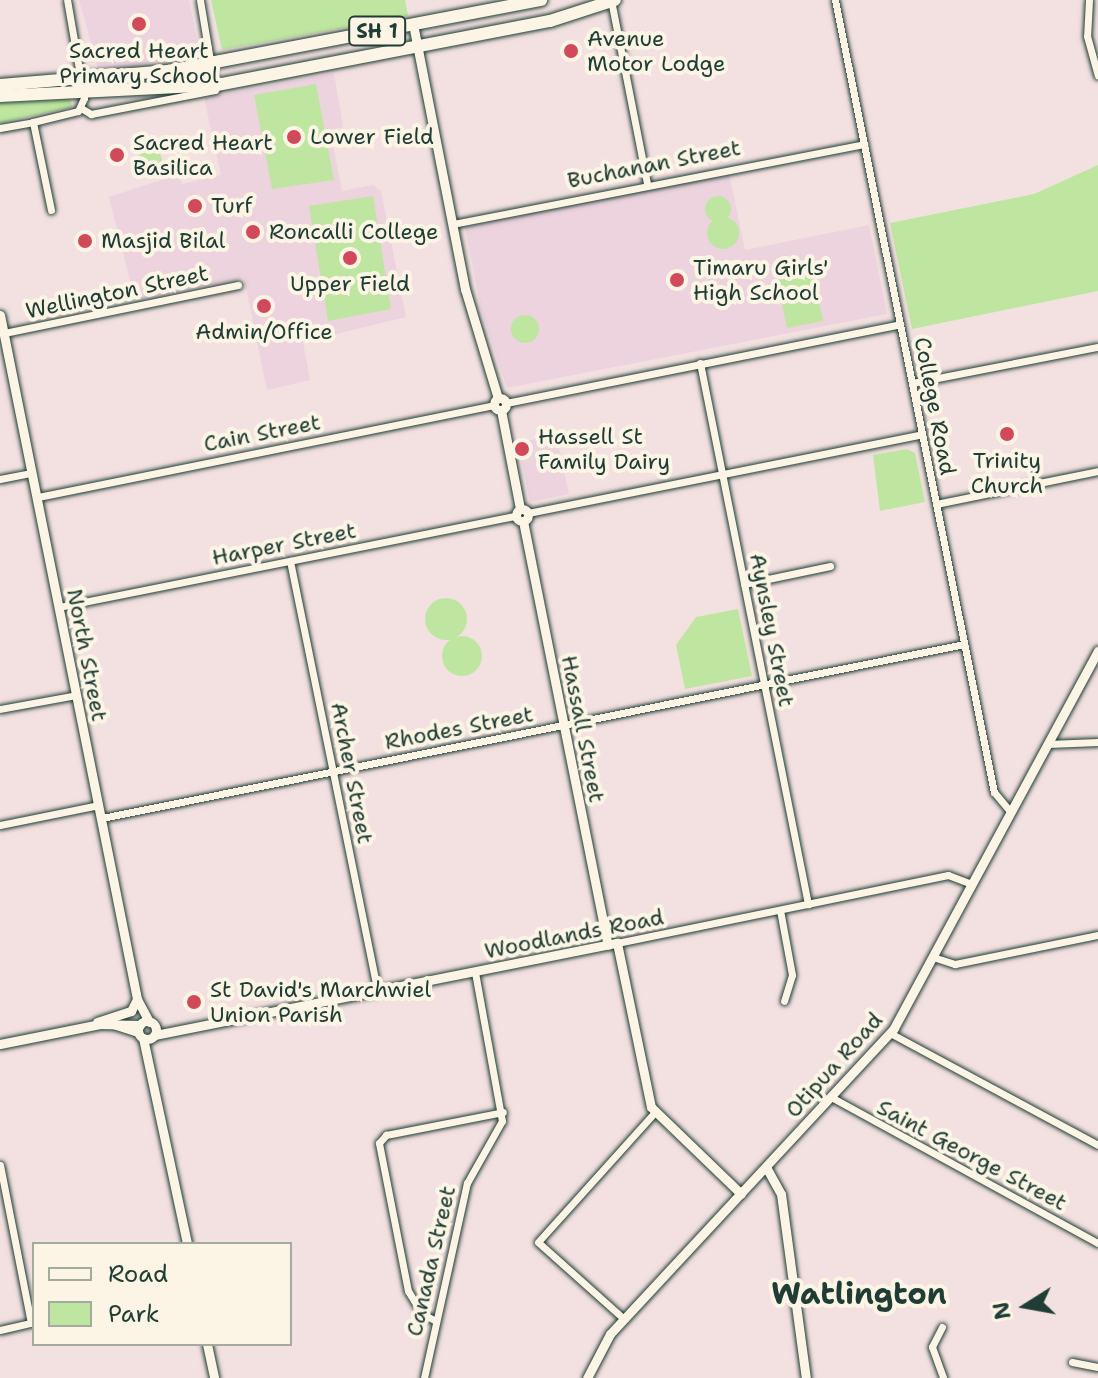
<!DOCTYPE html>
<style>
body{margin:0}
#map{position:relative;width:1098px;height:1378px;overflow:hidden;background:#f3e1e1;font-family:"Shantell Sans",sans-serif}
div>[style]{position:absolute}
.built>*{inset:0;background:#ecd3de}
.green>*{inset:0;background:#bfe6a0}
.round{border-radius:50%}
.roads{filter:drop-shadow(0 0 2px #1f3d34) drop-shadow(0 0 2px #1f3d34)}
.minor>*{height:7px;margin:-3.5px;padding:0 3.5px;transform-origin:3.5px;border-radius:3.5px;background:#fcf5e5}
.tertiary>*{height:9px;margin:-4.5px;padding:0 4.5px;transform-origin:4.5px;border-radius:4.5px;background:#fcf5e5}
.tertiary>.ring{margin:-4.5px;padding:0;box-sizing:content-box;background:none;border:9px solid #fcf5e5;border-radius:50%}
.trunk>*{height:12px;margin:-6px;padding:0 6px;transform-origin:6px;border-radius:6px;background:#fcf5e5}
.dots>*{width:22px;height:22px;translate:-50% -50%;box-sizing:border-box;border:4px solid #fcf5e5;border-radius:50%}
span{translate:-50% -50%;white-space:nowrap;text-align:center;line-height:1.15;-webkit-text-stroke:8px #fcf5e5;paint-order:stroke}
.shield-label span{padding:2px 6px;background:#fcf5e5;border:2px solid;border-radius:6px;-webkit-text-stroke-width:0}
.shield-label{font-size:20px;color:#1f3d34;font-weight:700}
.poi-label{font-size:22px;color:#1f3d34}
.left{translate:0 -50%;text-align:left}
.street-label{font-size:22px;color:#1f3d34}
.district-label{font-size:30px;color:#1f3d34;font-weight:700}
.legend{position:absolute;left:32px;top:1242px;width:260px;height:104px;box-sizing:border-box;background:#fcf5e5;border:2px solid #a4ab9e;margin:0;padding:10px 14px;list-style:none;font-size:24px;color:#1f3d34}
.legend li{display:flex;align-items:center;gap:16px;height:40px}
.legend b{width:40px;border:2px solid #a4ab9e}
.north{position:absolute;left:986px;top:1266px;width:80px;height:80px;-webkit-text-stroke:6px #fcf5e5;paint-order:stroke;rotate:259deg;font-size:22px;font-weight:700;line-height:32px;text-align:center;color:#1f3d34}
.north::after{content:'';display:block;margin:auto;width:28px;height:36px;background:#1f3d34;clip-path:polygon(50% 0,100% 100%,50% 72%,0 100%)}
</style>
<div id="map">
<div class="built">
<div style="clip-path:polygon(79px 0,189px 0,199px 49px,194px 56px,99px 71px)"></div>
<div style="clip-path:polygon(334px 73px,343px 127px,330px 130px,342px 191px,373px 185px,381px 191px,406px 317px,303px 342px,310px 380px,267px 390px,244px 278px,135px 300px,109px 197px,167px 178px,179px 176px,182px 184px,221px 175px,204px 98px)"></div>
<div style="clip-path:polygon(729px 173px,745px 250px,869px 225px,887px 314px,507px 388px,481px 309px,465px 227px)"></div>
<div style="clip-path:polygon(556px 434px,569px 494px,530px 502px,518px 443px)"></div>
</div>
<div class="green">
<div style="clip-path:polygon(211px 0,405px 0,408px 16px,222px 50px)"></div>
<div style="clip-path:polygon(316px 84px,334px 180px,272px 189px,254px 95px)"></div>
<div style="clip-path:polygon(70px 99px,72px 107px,0 123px,0 103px)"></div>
<div class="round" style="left:138px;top:149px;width:24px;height:24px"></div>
<div style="clip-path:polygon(1098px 165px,1098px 291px,912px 329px,890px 223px,1034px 194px)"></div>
<div style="clip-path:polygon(373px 196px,391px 309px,328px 321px,309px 206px)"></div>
<div class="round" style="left:705px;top:196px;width:26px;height:26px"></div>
<div class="round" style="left:707px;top:217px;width:32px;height:32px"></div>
<div style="clip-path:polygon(813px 273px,823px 321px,787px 328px,777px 280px)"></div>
<div class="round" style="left:511px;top:315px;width:28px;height:28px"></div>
<div style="clip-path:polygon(907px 449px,915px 453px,925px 502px,880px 511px,873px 455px)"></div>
<div class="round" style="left:425px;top:598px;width:42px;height:42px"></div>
<div style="clip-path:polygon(738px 609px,752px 676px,685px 689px,676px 645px,696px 617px)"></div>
<div class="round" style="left:442px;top:636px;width:40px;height:40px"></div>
</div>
<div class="roads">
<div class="minor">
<div style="left:611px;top:0;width:187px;rotate:78.9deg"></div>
<div style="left:835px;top:0;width:808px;rotate:78.65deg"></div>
<div style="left:994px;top:792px;width:26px;rotate:50deg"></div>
<div style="left:1089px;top:0;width:36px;rotate:93deg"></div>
<div style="left:1087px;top:36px;width:41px;rotate:74.6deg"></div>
<div style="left:81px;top:108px;width:12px;rotate:31deg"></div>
<div style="left:91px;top:114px;width:126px;rotate:-11deg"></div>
<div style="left:215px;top:90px;width:91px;rotate:-99.5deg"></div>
<div style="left:0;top:128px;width:34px;rotate:-10deg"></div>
<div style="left:51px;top:210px;width:90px;rotate:-101.6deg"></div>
<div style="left:33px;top:122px;width:46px;rotate:-13.7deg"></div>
<div style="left:78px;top:111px;width:14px;rotate:-65deg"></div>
<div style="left:84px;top:98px;width:99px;rotate:-99.8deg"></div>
<div style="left:453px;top:224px;width:419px;rotate:-11deg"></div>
<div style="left:4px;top:333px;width:239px;rotate:-11.6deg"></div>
<div style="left:700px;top:363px;width:552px;rotate:78.71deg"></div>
<div style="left:912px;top:383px;width:189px;rotate:-11deg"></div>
<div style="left:506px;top:403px;width:402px;rotate:-11.3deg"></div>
<div style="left:0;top:479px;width:32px;rotate:-11deg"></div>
<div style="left:38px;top:497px;width:465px;rotate:-11.4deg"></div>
<div style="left:936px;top:504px;width:165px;rotate:-11.5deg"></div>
<div style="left:528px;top:513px;width:402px;rotate:-11.3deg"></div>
<div style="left:290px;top:561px;width:440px;rotate:78.5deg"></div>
<div style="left:744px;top:584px;width:88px;rotate:-11.8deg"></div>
<div style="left:59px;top:607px;width:466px;rotate:-11.3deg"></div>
<div style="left:0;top:709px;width:78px;rotate:-10.3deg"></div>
<div style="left:1048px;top:744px;width:50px;rotate:-2.3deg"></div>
<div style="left:102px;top:818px;width:879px;rotate:-11.41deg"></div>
<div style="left:0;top:825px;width:101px;rotate:-11.4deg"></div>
<div style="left:780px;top:910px;width:66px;rotate:79.5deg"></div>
<div style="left:792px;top:975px;width:27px;rotate:107deg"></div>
<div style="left:617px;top:943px;width:338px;rotate:-11.6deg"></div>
<div style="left:948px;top:875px;width:26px;rotate:21deg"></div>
<div style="left:933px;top:957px;width:23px;rotate:18deg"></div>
<div style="left:955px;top:964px;width:146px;rotate:-11.5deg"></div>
<div style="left:890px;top:1033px;width:236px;rotate:28.3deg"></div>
<div style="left:831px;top:1097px;width:304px;rotate:28.7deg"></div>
<div style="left:0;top:1165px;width:161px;rotate:78.9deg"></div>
<div style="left:624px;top:1319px;width:115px;rotate:-138.2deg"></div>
<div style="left:538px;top:1242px;width:173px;rotate:-48deg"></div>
<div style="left:436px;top:1321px;width:16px;rotate:-153deg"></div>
<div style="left:422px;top:1314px;width:27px;rotate:-121deg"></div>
<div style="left:408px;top:1291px;width:151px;rotate:-101.1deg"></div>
<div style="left:379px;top:1143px;width:11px;rotate:-49deg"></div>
<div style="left:386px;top:1135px;width:119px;rotate:-11.1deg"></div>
<div style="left:942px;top:1327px;width:22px;rotate:117deg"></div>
<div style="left:932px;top:1347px;width:33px;rotate:70deg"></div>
<div style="left:0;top:1330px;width:35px;rotate:-13deg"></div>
<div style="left:1072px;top:1362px;width:26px;rotate:11deg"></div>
<div style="left:424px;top:1378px;width:200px;rotate:-77.6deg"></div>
<div style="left:467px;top:1183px;width:71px;rotate:-60.6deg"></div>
<div style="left:502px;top:1121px;width:151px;rotate:-100.3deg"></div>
</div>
<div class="tertiary">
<div style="left:413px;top:24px;width:270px;rotate:78.9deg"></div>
<div style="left:465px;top:289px;width:114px;rotate:73.2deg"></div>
<div style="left:0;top:315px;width:698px;rotate:78.67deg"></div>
<div style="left:137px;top:999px;width:26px;rotate:62deg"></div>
<div class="ring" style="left:494px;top:398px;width:3px;height:3px"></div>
<div style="left:501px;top:410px;width:101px;rotate:79.1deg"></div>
<div class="ring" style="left:516px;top:509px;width:3px;height:3px"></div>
<div style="left:523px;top:521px;width:432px;rotate:78.7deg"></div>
<div class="ring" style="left:138px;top:1021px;width:9px;height:9px"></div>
<div style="left:97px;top:1022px;width:36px;rotate:-18deg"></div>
<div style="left:131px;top:1011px;width:13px;rotate:-63deg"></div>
<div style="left:113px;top:1024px;width:26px;rotate:18deg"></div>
<div style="left:155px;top:1035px;width:471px;rotate:-11.3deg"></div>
<div style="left:617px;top:943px;width:167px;rotate:78.3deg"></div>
<div style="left:651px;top:1107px;width:125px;rotate:44deg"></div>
<div style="left:143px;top:1038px;width:211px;rotate:77.9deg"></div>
<div style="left:0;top:1044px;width:102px;rotate:-11.3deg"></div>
<div style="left:100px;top:1024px;width:40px;rotate:1.4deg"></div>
<div style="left:766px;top:1167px;width:31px;rotate:61deg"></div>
<div style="left:781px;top:1194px;width:186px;rotate:82.3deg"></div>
<div style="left:207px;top:1344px;width:35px;rotate:78deg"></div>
<div style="left:587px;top:1378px;width:50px;rotate:-62.4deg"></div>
<div style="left:610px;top:1334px;width:417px;rotate:-47.1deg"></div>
<div style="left:894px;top:1028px;width:429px;rotate:-61.6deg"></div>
</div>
<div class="trunk">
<div style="left:0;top:85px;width:169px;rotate:-4.8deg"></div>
<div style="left:168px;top:71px;width:380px;rotate:-10.8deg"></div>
<div style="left:0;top:96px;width:217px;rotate:-2.9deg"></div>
<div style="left:217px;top:85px;width:339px;rotate:-10.9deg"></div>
<div style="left:550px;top:21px;width:68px;rotate:-17.9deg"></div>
</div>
</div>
<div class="dots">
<div style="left:139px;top:24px;background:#d1495b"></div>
<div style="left:571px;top:51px;background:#d1495b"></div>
<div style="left:294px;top:137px;background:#d1495b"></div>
<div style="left:117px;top:155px;background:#d1495b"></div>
<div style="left:195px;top:206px;background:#d1495b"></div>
<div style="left:253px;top:232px;background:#d1495b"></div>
<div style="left:85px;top:241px;background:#d1495b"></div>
<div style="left:350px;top:258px;background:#d1495b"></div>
<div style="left:677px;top:280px;background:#d1495b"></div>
<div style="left:264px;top:306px;background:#d1495b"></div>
<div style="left:1007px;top:434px;background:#d1495b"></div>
<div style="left:522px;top:449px;background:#d1495b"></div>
<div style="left:194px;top:1002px;background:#d1495b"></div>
</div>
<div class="shield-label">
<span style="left:377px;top:31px">SH 1</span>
</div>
<div class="poi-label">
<span class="left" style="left:587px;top:51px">Avenue<br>Motor Lodge</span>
<span style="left:139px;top:63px">Sacred Heart<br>Primary School</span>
<span class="left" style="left:310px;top:137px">Lower Field</span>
<span class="left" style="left:133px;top:155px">Sacred Heart<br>Basilica</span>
<span class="left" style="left:211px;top:206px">Turf</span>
<span class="left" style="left:269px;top:232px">Roncalli College</span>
<span class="left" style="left:101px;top:241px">Masjid Bilal</span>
<span class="left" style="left:693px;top:280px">Timaru Girls'<br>High School</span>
<span style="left:350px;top:284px">Upper Field</span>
<span style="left:264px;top:332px">Admin/Office</span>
<span class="left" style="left:538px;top:449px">Hassell St<br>Family Dairy</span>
<span style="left:1007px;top:473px">Trinity<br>Church</span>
<span class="left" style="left:210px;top:1002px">St David's Marchwiel<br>Union Parish</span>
</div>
<div class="street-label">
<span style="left:654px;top:164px;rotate:-11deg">Buchanan Street</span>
<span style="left:117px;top:292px;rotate:-12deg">Wellington Street</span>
<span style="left:935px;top:406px;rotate:79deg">College Road</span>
<span style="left:262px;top:433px;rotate:-11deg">Cain Street</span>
<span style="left:284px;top:544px;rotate:-11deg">Harper Street</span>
<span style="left:772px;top:630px;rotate:79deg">Aynsley Street</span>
<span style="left:87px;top:655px;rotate:79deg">North Street</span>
<span style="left:459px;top:728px;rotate:-11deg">Rhodes Street</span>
<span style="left:583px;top:729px;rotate:79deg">Hassall Street</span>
<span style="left:352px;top:773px;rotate:79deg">Archer Street</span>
<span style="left:574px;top:934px;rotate:-11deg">Woodlands Road</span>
<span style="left:834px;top:1065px;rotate:-48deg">Otipua Road</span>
<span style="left:972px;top:1155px;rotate:28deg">Saint George Street</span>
<span style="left:431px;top:1261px;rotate:-77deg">Canada Street</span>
</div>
<div class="district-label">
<span style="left:859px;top:1294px">Watlington</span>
</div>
<ul class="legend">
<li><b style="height:10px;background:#fcf5e5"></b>Road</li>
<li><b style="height:22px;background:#bfe6a0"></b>Park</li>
</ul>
<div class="north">N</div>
</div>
